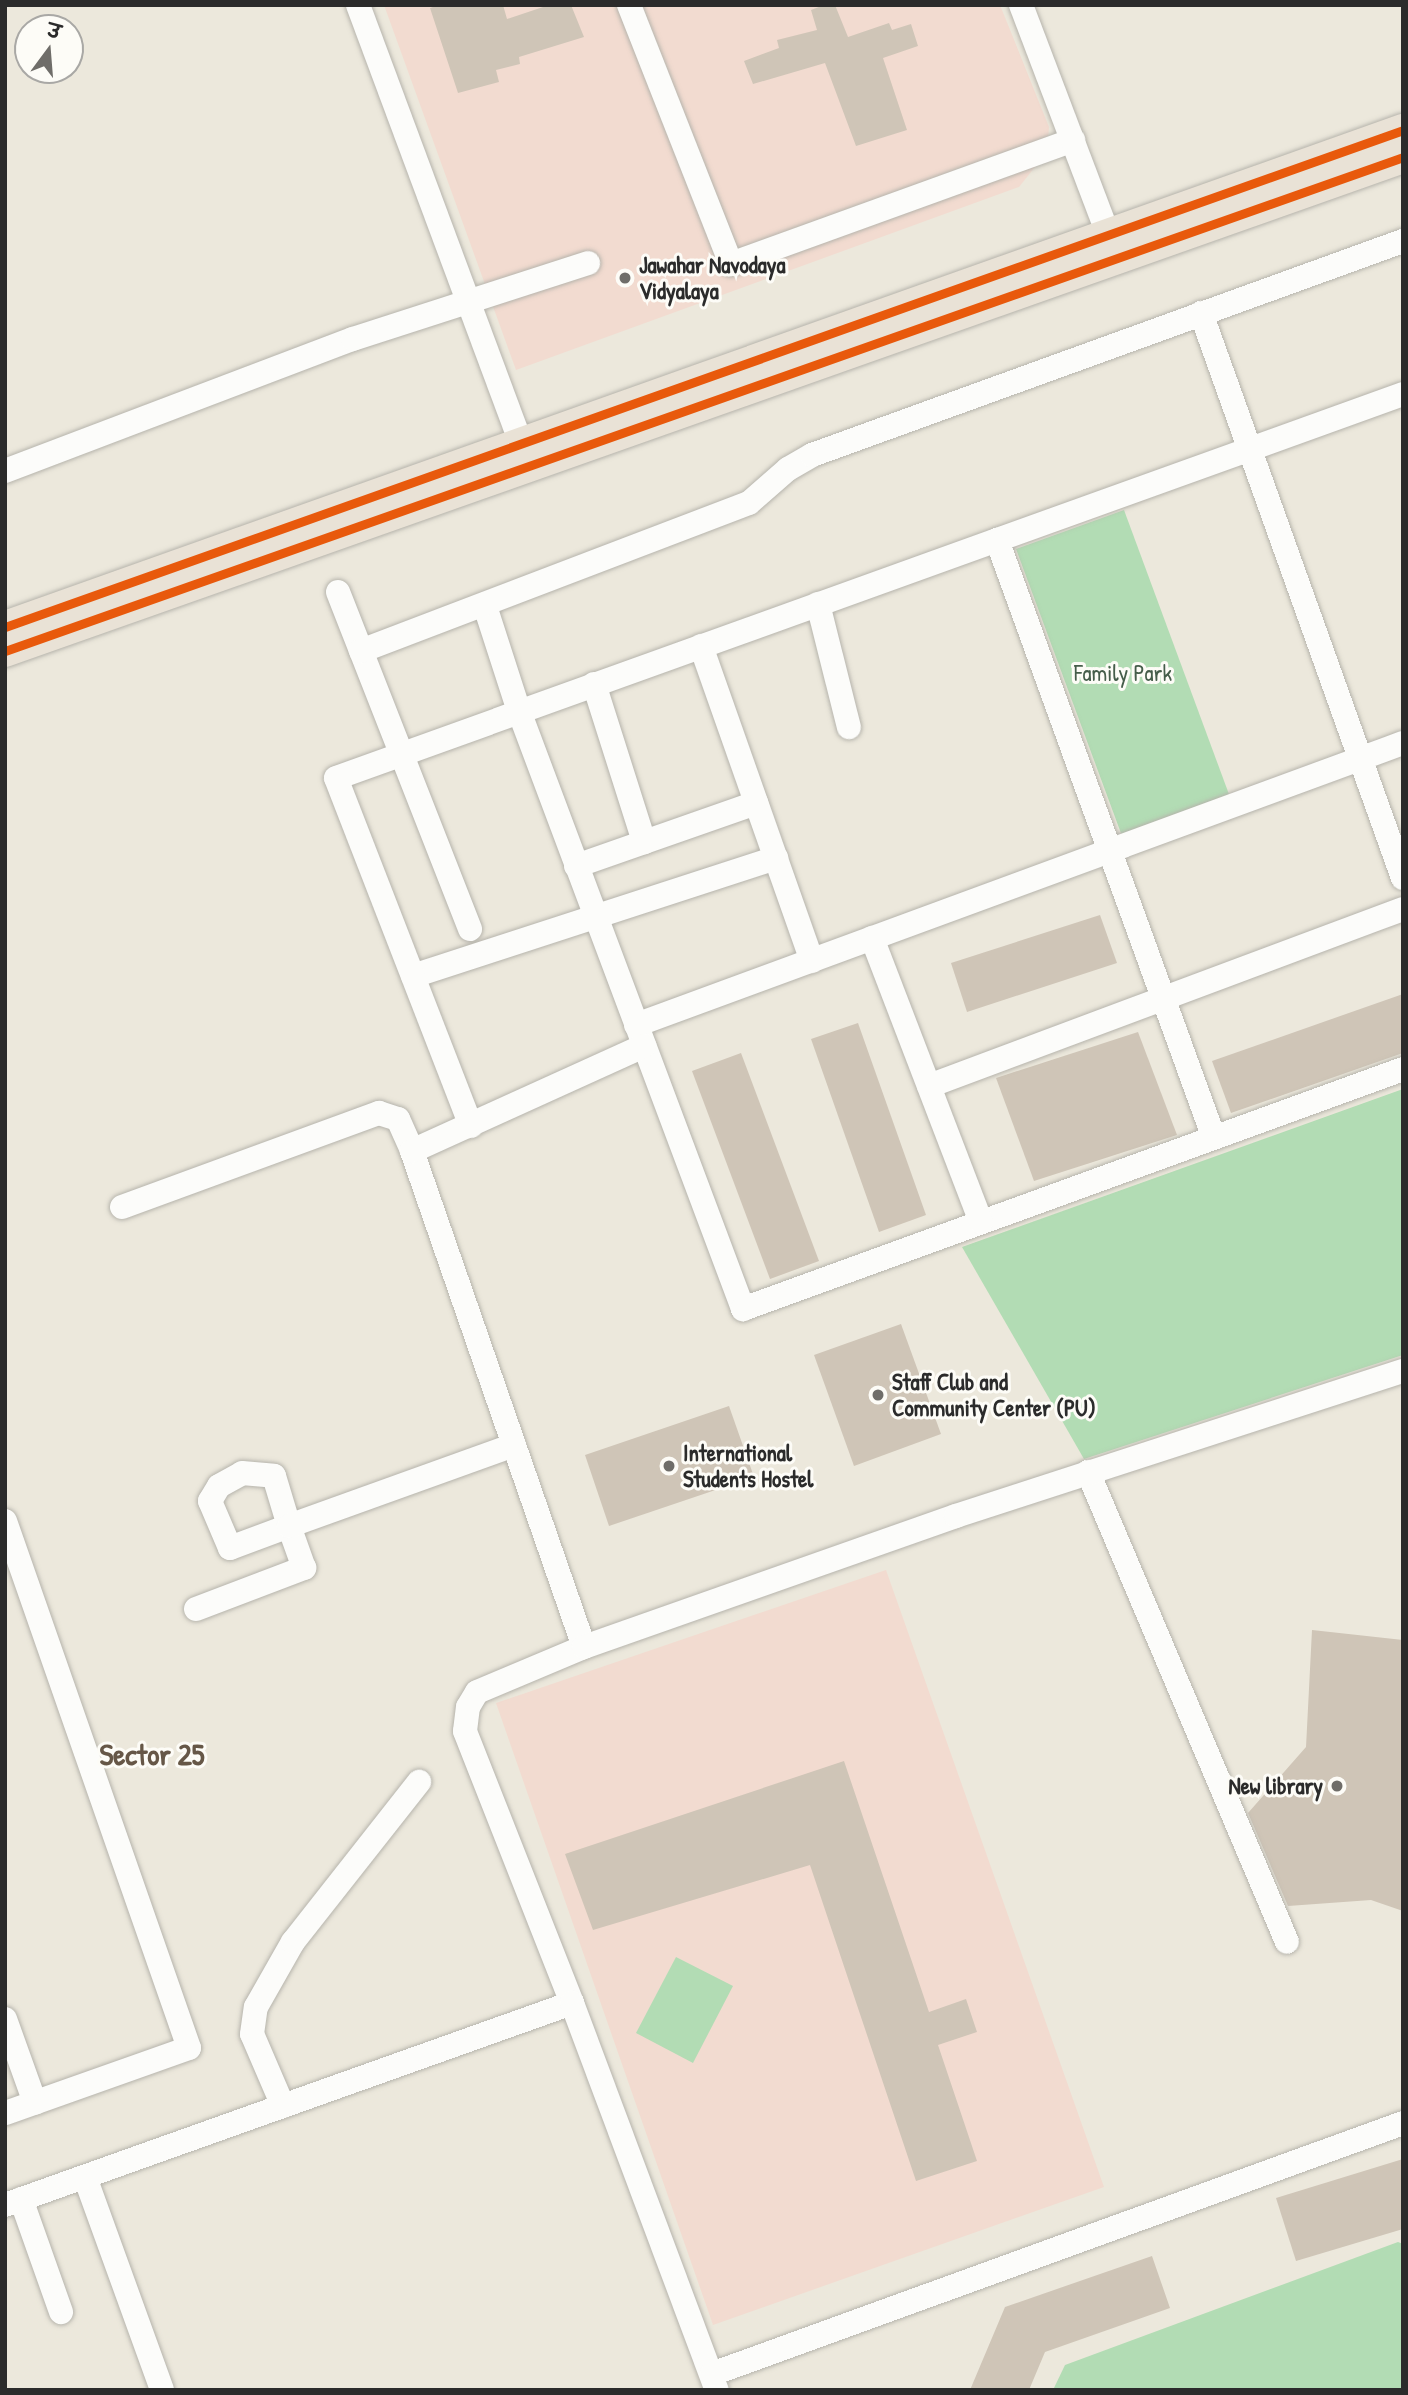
<!DOCTYPE html>
<meta charset="utf-8">
<style>
body{margin:0}
#map{position:relative;width:1408px;height:2395px;overflow:hidden;background:#ece8dc;font-family:"Patrick Hand","Playpen Sans Deva",sans-serif}
div>[style]{position:absolute}
.built>*{inset:0;background:#f2dbd0}
.green>*{inset:0;background:#b2dcb4}
.building>*{inset:0;background:#cfc5b7}
.roads{filter:drop-shadow(0 0 2px #b6b4ac) drop-shadow(0 0 2px #b6b4ac)}
.minor>*{height:24px;margin:-12px;padding:0 12px;transform-origin:12px;border-radius:12px;background:#fcfcfa}
.major>*{height:32px;margin:-16px;padding:0 16px;transform-origin:16px;border-radius:16px;background:#e9e2d6}
.cycleway>*{height:9px;margin:-4.5px;padding:0 4.5px;transform-origin:4.5px;border-radius:4.5px;background:#e8590c}
.dots>*{width:19px;height:19px;translate:-50% -50%;box-sizing:border-box;border:4px solid #fdfcf7;border-radius:50%}
span{translate:-50% -50%;white-space:nowrap;text-align:center;line-height:1.15;-webkit-text-stroke:6px #fdfcf7;paint-order:stroke}
.poi-label{font-size:23px;color:#2b2b2b;font-weight:700}
.left{translate:0 -50%;text-align:left}
.right{translate:-100% -50%;text-align:right}
.park-label{font-size:23px;color:#455d4a}
.district-label{font-size:30px;color:#665747;font-weight:700}
.frame{position:absolute;inset:0;border:7px solid #2b2b2b;pointer-events:none}
.north{position:absolute;left:14px;top:14px;width:70px;height:70px;box-sizing:border-box;background:#fdfcf7;border:2px solid #a9a8a5;border-radius:50%;rotate:16deg;font-size:19px;font-weight:700;line-height:28px;text-align:center;color:#2b2b2b}
.north::after{content:'';display:block;margin:auto;width:24px;height:32px;background:#6f6d69;clip-path:polygon(50% 0,100% 100%,50% 72%,0 100%)}
</style>
<div id="map">
<div class="built">
<div style="clip-path:polygon(384px 5px,1000px 5px,1049px 127px,1047px 152px,1019px 187px,516px 370px)"></div>
<div style="clip-path:polygon(886px 1570px,1104px 2187px,713px 2325px,496px 1703px)"></div>
</div>
<div class="green">
<div style="clip-path:polygon(1124px 510px,1230px 797px,1122px 836px,1016px 549px)"></div>
<div style="clip-path:polygon(1403px 1089px,1403px 1355px,1084px 1459px,962px 1247px)"></div>
<div style="clip-path:polygon(676px 1957px,733px 1986px,693px 2063px,636px 2033px)"></div>
<div style="clip-path:polygon(1398px 2242px,1403px 2244px,1403px 2390px,1053px 2390px,1065px 2365px)"></div>
</div>
<div class="building">
<div style="clip-path:polygon(439px 5px,503px 5px,507px 19px,549px 5px,571px 5px,584px 37px,519px 57px,520px 64px,496px 70px,499px 82px,458px 93px,430px 8px)"></div>
<div style="clip-path:polygon(824px 5px,835px 5px,848px 37px,889px 23px,892px 30px,911px 24px,918px 46px,883px 58px,907px 130px,856px 146px,825px 63px,753px 84px,744px 61px,779px 48px,777px 40px,817px 30px,811px 10px)"></div>
<div style="clip-path:polygon(1100px 915px,1117px 963px,967px 1012px,951px 963px)"></div>
<div style="clip-path:polygon(1403px 994px,1403px 1053px,1231px 1113px,1212px 1061px)"></div>
<div style="clip-path:polygon(858px 1023px,926px 1215px,879px 1232px,811px 1039px)"></div>
<div style="clip-path:polygon(1138px 1032px,1177px 1135px,1034px 1181px,996px 1078px)"></div>
<div style="clip-path:polygon(741px 1053px,819px 1261px,770px 1279px,692px 1071px)"></div>
<div style="clip-path:polygon(901px 1324px,941px 1434px,854px 1466px,814px 1355px)"></div>
<div style="clip-path:polygon(729px 1406px,754px 1477px,609px 1526px,585px 1455px)"></div>
<div style="clip-path:polygon(1312px 1630px,1403px 1640px,1403px 1911px,1371px 1900px,1288px 1906px,1248px 1813px,1306px 1747px)"></div>
<div style="clip-path:polygon(844px 1761px,929px 2012px,966px 1999px,977px 2032px,938px 2045px,977px 2161px,916px 2181px,810px 1865px,593px 1930px,565px 1854px)"></div>
<div style="clip-path:polygon(1403px 2159px,1403px 2229px,1296px 2261px,1276px 2198px)"></div>
<div style="clip-path:polygon(1152px 2256px,1170px 2308px,1045px 2352px,1029px 2390px,970px 2390px,1005px 2307px)"></div>
</div>
<div class="roads">
<div class="minor">
<div style="left:358px;top:5px;width:468px;rotate:69.6deg"></div>
<div style="left:629px;top:5px;width:278px;rotate:68.5deg"></div>
<div style="left:731px;top:264px;width:364px;rotate:-19.9deg"></div>
<div style="left:1021px;top:5px;width:262px;rotate:69.2deg"></div>
<div style="left:1201px;top:313px;width:600px;rotate:70.33deg"></div>
<div style="left:5px;top:471px;width:372px;rotate:-20.8deg"></div>
<div style="left:353px;top:339px;width:247px;rotate:-17.9deg"></div>
<div style="left:997px;top:540px;width:636px;rotate:70.06deg"></div>
<div style="left:338px;top:592px;width:362px;rotate:68.6deg"></div>
<div style="left:818px;top:604px;width:127px;rotate:75.9deg"></div>
<div style="left:485px;top:606px;width:110px;rotate:72.1deg"></div>
<div style="left:519px;top:711px;width:639px;rotate:69.46deg"></div>
<div style="left:743px;top:1309px;width:702px;rotate:-19.98deg"></div>
<div style="left:701px;top:646px;width:334px;rotate:70.6deg"></div>
<div style="left:361px;top:651px;width:415px;rotate:-20.9deg"></div>
<div style="left:749px;top:503px;width:52px;rotate:-41.1deg"></div>
<div style="left:788px;top:469px;width:28px;rotate:-30deg"></div>
<div style="left:812px;top:455px;width:629px;rotate:-19.91deg"></div>
<div style="left:594px;top:684px;width:166px;rotate:72.4deg"></div>
<div style="left:576px;top:866px;width:191px;rotate:-19.3deg"></div>
<div style="left:872px;top:938px;width:304px;rotate:69deg"></div>
<div style="left:413px;top:976px;width:382px;rotate:-18deg"></div>
<div style="left:636px;top:1025px;width:817px;rotate:-20.19deg"></div>
<div style="left:929px;top:1086px;width:506px;rotate:-20.48deg"></div>
<div style="left:471px;top:1126px;width:373px;rotate:-111.2deg"></div>
<div style="left:336px;top:778px;width:1134px;rotate:-19.79deg"></div>
<div style="left:122px;top:1207px;width:274px;rotate:-20.1deg"></div>
<div style="left:379px;top:1113px;width:20px;rotate:18deg"></div>
<div style="left:398px;top:1119px;width:35px;rotate:66deg"></div>
<div style="left:1088px;top:1472px;width:510px;rotate:67.05deg"></div>
<div style="left:242px;top:1473px;width:32px;rotate:5deg"></div>
<div style="left:274px;top:1476px;width:52px;rotate:73.3deg"></div>
<div style="left:289px;top:1526px;width:63px;rotate:159.6deg"></div>
<div style="left:230px;top:1548px;width:51px;rotate:-113.1deg"></div>
<div style="left:210px;top:1501px;width:17px;rotate:-59deg"></div>
<div style="left:219px;top:1486px;width:26px;rotate:-29deg"></div>
<div style="left:5px;top:1521px;width:558px;rotate:70.75deg"></div>
<div style="left:189px;top:2048px;width:195px;rotate:160.5deg"></div>
<div style="left:196px;top:1609px;width:116px;rotate:-20.8deg"></div>
<div style="left:304px;top:1568px;width:45px;rotate:-109.7deg"></div>
<div style="left:289px;top:1526px;width:239px;rotate:-19.8deg"></div>
<div style="left:584px;top:1647px;width:525px;rotate:-109.13deg"></div>
<div style="left:412px;top:1151px;width:255px;rotate:-24.4deg"></div>
<div style="left:572px;top:2003px;width:292px;rotate:-111.5deg"></div>
<div style="left:465px;top:1731px;width:24px;rotate:-83deg"></div>
<div style="left:468px;top:1707px;width:17px;rotate:-59deg"></div>
<div style="left:477px;top:1692px;width:116px;rotate:-22.8deg"></div>
<div style="left:584px;top:1647px;width:394px;rotate:-19.4deg"></div>
<div style="left:956px;top:1516px;width:470px;rotate:-18deg"></div>
<div style="left:5px;top:2019px;width:89px;rotate:70.3deg"></div>
<div style="left:283px;top:2106px;width:78px;rotate:-113.3deg"></div>
<div style="left:252px;top:2034px;width:27px;rotate:-82deg"></div>
<div style="left:256px;top:2007px;width:75px;rotate:-60.4deg"></div>
<div style="left:293px;top:1942px;width:204px;rotate:-51.8deg"></div>
<div style="left:85px;top:2177px;width:226px;rotate:70.1deg"></div>
<div style="left:21px;top:2199px;width:120px;rotate:70.5deg"></div>
<div style="left:5px;top:2205px;width:602px;rotate:-19.61deg"></div>
<div style="left:572px;top:2003px;width:413px;rotate:69.5deg"></div>
<div style="left:712px;top:2374px;width:735px;rotate:-19.96deg"></div>
</div>
<div class="major">
<div style="left:5px;top:627px;width:1484px;rotate:-19.57deg"></div>
<div style="left:5px;top:651px;width:1483px;rotate:-19.46deg"></div>
</div>
</div>
<div class="cycleway">
<div style="left:5px;top:627px;width:1484px;rotate:-19.57deg"></div>
<div style="left:5px;top:651px;width:1483px;rotate:-19.46deg"></div>
</div>
<div class="dots">
<div style="left:625px;top:278px;background:#6f6d69"></div>
<div style="left:878px;top:1395px;background:#6f6d69"></div>
<div style="left:669px;top:1466px;background:#6f6d69"></div>
<div style="left:1337px;top:1786px;background:#6f6d69"></div>
</div>
<div class="poi-label">
<span class="left" style="left:639px;top:278px">Jawahar Navodaya<br>Vidyalaya</span>
<span class="left" style="left:892px;top:1395px">Staff Club and<br>Community Center (PU)</span>
<span class="left" style="left:683px;top:1466px">International<br>Students Hostel</span>
<span class="right" style="left:1323px;top:1786px">New library</span>
</div>
<div class="park-label">
<span style="left:1123px;top:673px">Family Park</span>
</div>
<div class="district-label">
<span style="left:152px;top:1754px">Sector 25</span>
</div>
<div class="frame"></div>
<div class="north">उ</div>
</div>
